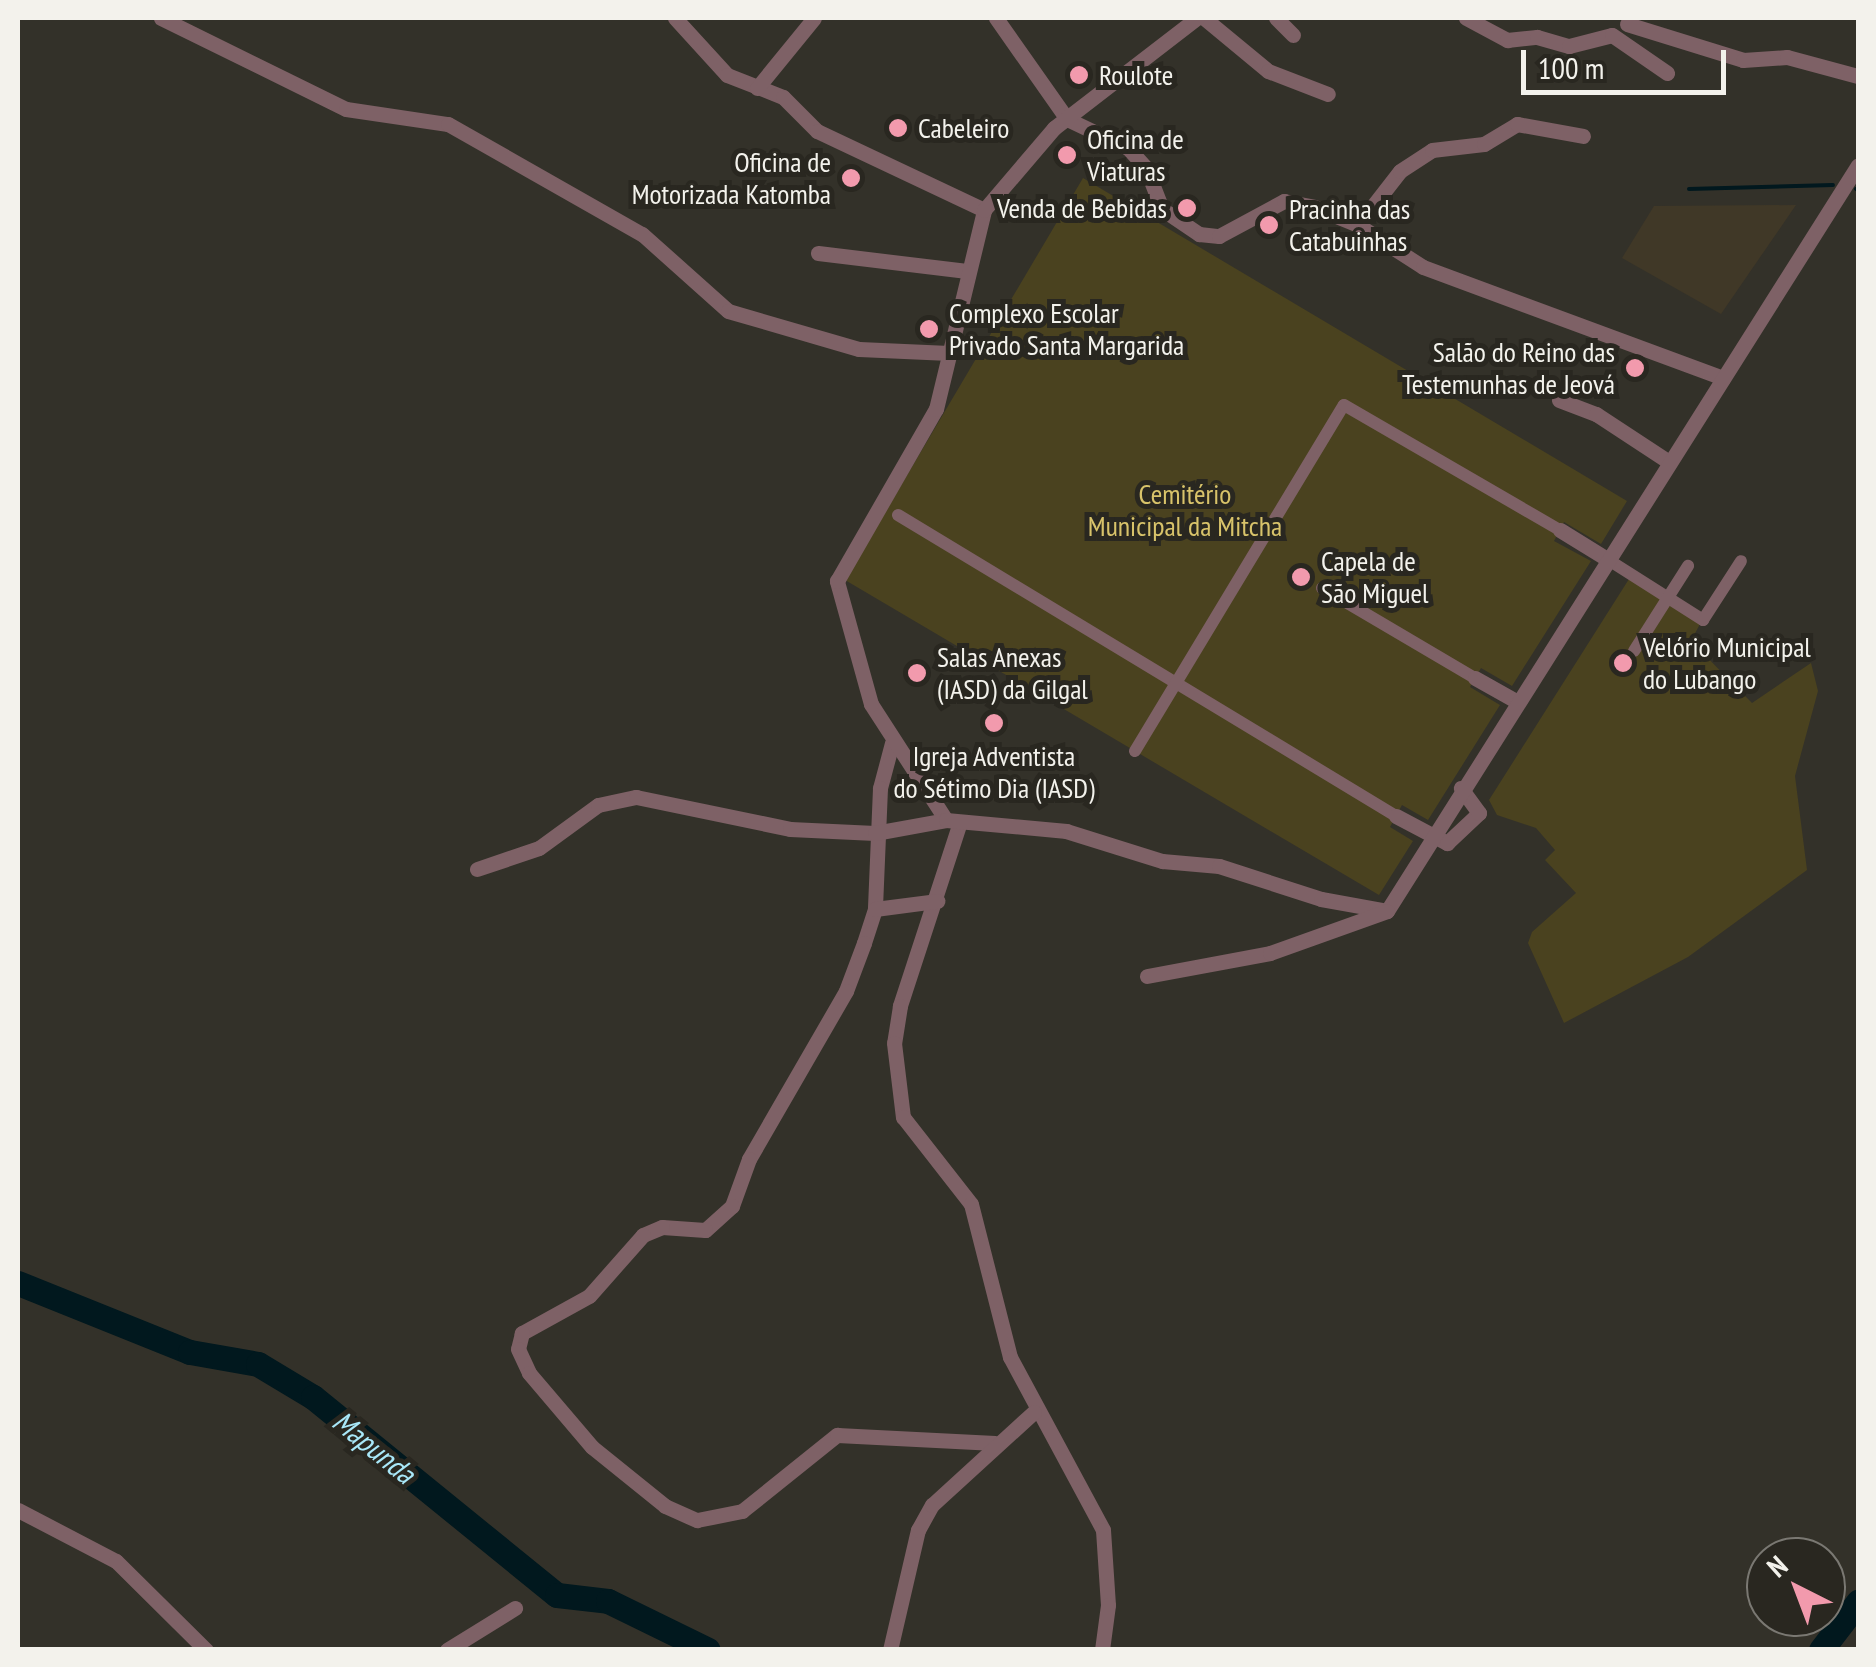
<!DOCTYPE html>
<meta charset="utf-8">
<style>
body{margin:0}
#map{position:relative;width:1876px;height:1667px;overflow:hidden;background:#333129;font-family:"PT Sans Narrow",sans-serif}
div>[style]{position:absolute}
.industrial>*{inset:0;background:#403827}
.green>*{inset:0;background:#4a421f}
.stream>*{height:4px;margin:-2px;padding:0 2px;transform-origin:2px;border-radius:2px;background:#01181e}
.river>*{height:25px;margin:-12.5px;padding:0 12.5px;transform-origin:12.5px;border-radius:12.5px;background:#01181e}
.pedestrian>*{height:12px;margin:-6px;padding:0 6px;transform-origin:6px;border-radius:6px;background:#7e6166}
.minor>*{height:15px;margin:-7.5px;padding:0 7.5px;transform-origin:7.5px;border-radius:7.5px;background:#7e6166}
.dots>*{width:28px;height:28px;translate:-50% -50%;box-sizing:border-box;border:5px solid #292720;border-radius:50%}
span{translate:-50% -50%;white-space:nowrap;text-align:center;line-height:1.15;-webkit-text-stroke:10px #292720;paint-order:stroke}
.poi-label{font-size:28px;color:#f3f2ec}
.left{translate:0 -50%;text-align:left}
.right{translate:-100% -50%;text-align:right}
.park-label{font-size:28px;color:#d8c36a}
.water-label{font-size:30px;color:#a9e8f9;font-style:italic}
.frame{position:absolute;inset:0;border:20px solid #f3f2ec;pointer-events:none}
.north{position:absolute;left:1746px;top:1537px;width:100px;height:100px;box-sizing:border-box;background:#292720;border:2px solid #7a7872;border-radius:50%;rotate:318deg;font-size:28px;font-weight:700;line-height:40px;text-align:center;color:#f3f2ec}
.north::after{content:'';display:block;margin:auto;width:35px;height:45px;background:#f29aad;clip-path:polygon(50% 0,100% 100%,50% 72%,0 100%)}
.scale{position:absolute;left:1521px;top:50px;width:205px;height:45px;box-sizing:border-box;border:5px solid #f3f2ec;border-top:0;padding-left:12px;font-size:30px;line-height:35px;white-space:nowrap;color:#f3f2ec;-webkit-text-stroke:8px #292720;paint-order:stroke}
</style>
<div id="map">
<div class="industrial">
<div style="clip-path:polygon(1796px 205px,1721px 314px,1622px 258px,1654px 206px)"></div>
</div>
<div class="green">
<div style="clip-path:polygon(1083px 178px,1627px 501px,1601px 544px,1564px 522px,1554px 541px,1591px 561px,1512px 686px,1481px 668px,1470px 687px,1500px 705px,1428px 820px,1402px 805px,1390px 827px,1413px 841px,1379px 895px,845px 580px)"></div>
<div style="clip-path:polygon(1629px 579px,1700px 624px,1691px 641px,1752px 703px,1811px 663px,1818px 691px,1795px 776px,1807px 870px,1688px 957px,1564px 1023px,1528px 943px,1532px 932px,1576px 893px,1545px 860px,1555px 850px,1536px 828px,1497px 815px,1489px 800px)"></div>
</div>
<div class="stream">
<div style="left:1689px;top:189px;width:144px;rotate:-1.6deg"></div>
<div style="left:1856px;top:189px;width:2px;rotate:27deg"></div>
</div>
<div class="river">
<div style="left:18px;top:1283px;width:185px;rotate:21.9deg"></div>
<div style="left:190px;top:1352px;width:69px;rotate:10deg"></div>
<div style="left:258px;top:1364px;width:64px;rotate:31deg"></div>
<div style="left:313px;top:1397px;width:314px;rotate:39.1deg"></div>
<div style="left:557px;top:1595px;width:51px;rotate:6.7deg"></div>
<div style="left:608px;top:1601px;width:111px;rotate:26.1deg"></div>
<div style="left:1821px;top:1650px;width:61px;rotate:-52.4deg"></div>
</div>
<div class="pedestrian">
<div style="left:898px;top:515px;width:582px;rotate:31.15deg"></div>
<div style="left:1607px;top:559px;width:114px;rotate:32.4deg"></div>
<div style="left:1703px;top:620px;width:70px;rotate:-57.2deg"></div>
<div style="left:1322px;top:588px;width:178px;rotate:30.5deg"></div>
<div style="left:1634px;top:651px;width:101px;rotate:-57.6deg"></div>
<div style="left:1135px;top:751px;width:404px;rotate:-58.9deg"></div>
<div style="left:1344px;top:405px;width:250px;rotate:30.1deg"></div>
</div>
<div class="minor">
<div style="left:161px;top:18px;width:206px;rotate:26.2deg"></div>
<div style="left:346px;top:109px;width:103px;rotate:8.4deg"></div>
<div style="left:448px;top:124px;width:223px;rotate:29.6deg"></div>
<div style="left:642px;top:234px;width:115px;rotate:41.8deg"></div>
<div style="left:728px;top:311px;width:136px;rotate:16.2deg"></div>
<div style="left:859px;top:349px;width:90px;rotate:2.5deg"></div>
<div style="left:675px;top:18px;width:77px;rotate:47.6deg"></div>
<div style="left:727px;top:75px;width:60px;rotate:21.4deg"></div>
<div style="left:783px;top:97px;width:48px;rotate:45deg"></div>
<div style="left:817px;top:131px;width:185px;rotate:25.3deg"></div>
<div style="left:996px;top:18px;width:123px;rotate:54.9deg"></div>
<div style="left:1067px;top:119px;width:68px;rotate:25.4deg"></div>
<div style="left:1128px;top:148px;width:27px;rotate:48deg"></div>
<div style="left:1146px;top:168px;width:44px;rotate:68.7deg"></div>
<div style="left:1162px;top:209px;width:45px;rotate:34deg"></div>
<div style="left:1199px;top:234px;width:20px;rotate:6deg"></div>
<div style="left:1219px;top:236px;width:74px;rotate:-28.3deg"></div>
<div style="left:1284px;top:201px;width:31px;rotate:11deg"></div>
<div style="left:1314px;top:207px;width:48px;rotate:22.2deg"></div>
<div style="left:1358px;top:225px;width:77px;rotate:32.9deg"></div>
<div style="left:1423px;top:267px;width:320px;rotate:20.3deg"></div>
<div style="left:1204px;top:18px;width:83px;rotate:39.6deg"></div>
<div style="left:1268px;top:71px;width:64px;rotate:21deg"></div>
<div style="left:1276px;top:18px;width:24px;rotate:45deg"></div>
<div style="left:1466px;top:18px;width:47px;rotate:28.2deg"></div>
<div style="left:1507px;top:40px;width:30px;rotate:-6deg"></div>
<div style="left:1537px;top:37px;width:33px;rotate:16deg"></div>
<div style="left:1569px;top:46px;width:44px;rotate:-14.3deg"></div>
<div style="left:1612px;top:35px;width:67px;rotate:34.6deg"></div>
<div style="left:1627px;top:24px;width:121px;rotate:17.2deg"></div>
<div style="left:1743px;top:60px;width:44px;rotate:-3.9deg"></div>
<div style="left:1787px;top:57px;width:73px;rotate:15deg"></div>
<div style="left:757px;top:88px;width:90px;rotate:-50.8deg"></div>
<div style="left:1358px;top:225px;width:68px;rotate:-52.1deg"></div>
<div style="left:1400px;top:171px;width:38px;rotate:-33deg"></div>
<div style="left:1432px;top:150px;width:52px;rotate:-6.6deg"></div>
<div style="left:1484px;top:144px;width:39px;rotate:-31deg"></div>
<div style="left:1517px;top:124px;width:67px;rotate:10.3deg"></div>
<div style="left:818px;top:253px;width:150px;rotate:6.9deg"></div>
<div style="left:1559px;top:400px;width:40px;rotate:21deg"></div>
<div style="left:1596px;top:414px;width:87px;rotate:33.3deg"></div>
<div style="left:1560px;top:530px;width:55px;rotate:31.7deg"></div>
<div style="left:1475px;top:678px;width:47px;rotate:29.3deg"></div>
<div style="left:892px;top:743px;width:47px;rotate:104.9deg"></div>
<div style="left:880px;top:788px;width:121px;rotate:92.4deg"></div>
<div style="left:875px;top:909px;width:36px;rotate:108deg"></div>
<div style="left:864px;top:943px;width:51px;rotate:110.6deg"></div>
<div style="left:846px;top:991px;width:194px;rotate:120deg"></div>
<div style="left:749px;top:1159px;width:50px;rotate:109.9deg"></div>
<div style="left:732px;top:1206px;width:36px;rotate:138deg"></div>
<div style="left:705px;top:1230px;width:43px;rotate:-176deg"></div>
<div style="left:662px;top:1227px;width:21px;rotate:157deg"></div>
<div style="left:643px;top:1235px;width:81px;rotate:131.5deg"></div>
<div style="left:589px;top:1296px;width:77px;rotate:151.1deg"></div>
<div style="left:522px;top:1333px;width:16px;rotate:104deg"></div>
<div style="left:518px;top:1349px;width:26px;rotate:65deg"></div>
<div style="left:529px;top:1373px;width:97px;rotate:49.6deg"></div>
<div style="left:592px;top:1447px;width:94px;rotate:38.9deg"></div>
<div style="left:665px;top:1506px;width:35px;rotate:24deg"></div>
<div style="left:697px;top:1520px;width:46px;rotate:-11.3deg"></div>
<div style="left:742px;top:1511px;width:122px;rotate:-38.7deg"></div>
<div style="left:837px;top:1435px;width:158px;rotate:2.9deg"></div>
<div style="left:1396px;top:816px;width:58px;rotate:27.9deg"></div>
<div style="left:1447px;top:843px;width:44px;rotate:-43.2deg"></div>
<div style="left:1479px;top:813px;width:31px;rotate:-126deg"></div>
<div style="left:946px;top:820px;width:138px;rotate:-122.9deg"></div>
<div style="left:871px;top:704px;width:128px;rotate:-105.5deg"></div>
<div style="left:837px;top:581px;width:198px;rotate:-60.1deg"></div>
<div style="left:936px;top:409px;width:205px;rotate:-76.4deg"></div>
<div style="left:984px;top:210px;width:108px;rotate:-49.5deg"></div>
<div style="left:1054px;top:128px;width:180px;rotate:-37.6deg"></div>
<div style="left:960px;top:822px;width:194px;rotate:108.1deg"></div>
<div style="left:900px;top:1006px;width:37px;rotate:99deg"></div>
<div style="left:894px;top:1043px;width:75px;rotate:83.1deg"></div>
<div style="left:903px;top:1117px;width:110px;rotate:52deg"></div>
<div style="left:971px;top:1204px;width:158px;rotate:75.7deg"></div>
<div style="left:1010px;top:1357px;width:196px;rotate:61.7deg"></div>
<div style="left:1103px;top:1530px;width:75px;rotate:86.2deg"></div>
<div style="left:1108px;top:1605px;width:45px;rotate:97.6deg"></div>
<div style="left:477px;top:869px;width:65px;rotate:-18.7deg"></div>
<div style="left:539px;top:848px;width:73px;rotate:-36.1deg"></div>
<div style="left:598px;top:805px;width:39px;rotate:-12deg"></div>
<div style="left:636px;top:797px;width:157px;rotate:11.7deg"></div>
<div style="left:790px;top:829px;width:85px;rotate:2.7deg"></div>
<div style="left:875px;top:833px;width:72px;rotate:-10.4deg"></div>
<div style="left:946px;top:820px;width:121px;rotate:5.2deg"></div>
<div style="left:1066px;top:831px;width:101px;rotate:17.4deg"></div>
<div style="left:1162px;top:861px;width:57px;rotate:5deg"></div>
<div style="left:1219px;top:866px;width:107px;rotate:17.9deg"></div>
<div style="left:1321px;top:899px;width:67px;rotate:10.3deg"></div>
<div style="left:875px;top:909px;width:63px;rotate:-7.4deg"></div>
<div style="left:1387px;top:911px;width:882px;rotate:-57.73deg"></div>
<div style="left:1147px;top:976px;width:125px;rotate:-10.6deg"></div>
<div style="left:1270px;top:953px;width:124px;rotate:-19.7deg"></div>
<div style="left:18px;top:1510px;width:110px;rotate:27.5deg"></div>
<div style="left:116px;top:1561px;width:127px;rotate:44.7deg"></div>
<div style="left:447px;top:1650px;width:80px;rotate:-31.7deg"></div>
<div style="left:890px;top:1650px;width:123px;rotate:-76.9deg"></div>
<div style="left:918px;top:1530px;width:29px;rotate:-61deg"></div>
<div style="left:932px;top:1505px;width:138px;rotate:-42.4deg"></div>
</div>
<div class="dots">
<div style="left:1079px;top:75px;background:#f29aad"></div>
<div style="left:898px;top:128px;background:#f29aad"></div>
<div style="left:1067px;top:155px;background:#f29aad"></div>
<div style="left:851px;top:178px;background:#f29aad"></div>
<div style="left:1187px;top:208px;background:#f29aad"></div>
<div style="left:1269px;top:225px;background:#f29aad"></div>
<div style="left:929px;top:329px;background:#f29aad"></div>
<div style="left:1635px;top:368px;background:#f29aad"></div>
<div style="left:1301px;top:577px;background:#f29aad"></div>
<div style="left:1623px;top:663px;background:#f29aad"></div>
<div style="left:917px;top:673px;background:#f29aad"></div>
<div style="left:994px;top:723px;background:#f29aad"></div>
</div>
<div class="poi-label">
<span class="left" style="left:1099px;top:75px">Roulote</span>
<span class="left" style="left:918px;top:128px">Cabeleiro</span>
<span class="left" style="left:1087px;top:155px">Oficina de<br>Viaturas</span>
<span class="right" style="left:831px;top:178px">Oficina de<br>Motorizada Katomba</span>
<span class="right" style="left:1167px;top:208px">Venda de Bebidas</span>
<span class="left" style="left:1289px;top:225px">Pracinha das<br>Catabuinhas</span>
<span class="left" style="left:949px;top:329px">Complexo Escolar<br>Privado Santa Margarida</span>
<span class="right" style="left:1615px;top:368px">Salão do Reino das<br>Testemunhas de Jeová</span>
<span class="left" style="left:1321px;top:577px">Capela de<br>São Miguel</span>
<span class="left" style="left:1643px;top:663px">Velório Municipal<br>do Lubango</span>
<span class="left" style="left:937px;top:673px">Salas Anexas<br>(IASD) da Gilgal</span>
<span style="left:994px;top:772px">Igreja Adventista<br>do Sétimo Dia (IASD)</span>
</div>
<div class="park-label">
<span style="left:1185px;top:510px">Cemitério<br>Municipal da Mitcha</span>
</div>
<div class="water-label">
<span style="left:374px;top:1447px;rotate:39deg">Mapunda</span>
</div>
<div class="frame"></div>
<div class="north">N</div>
<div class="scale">100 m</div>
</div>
